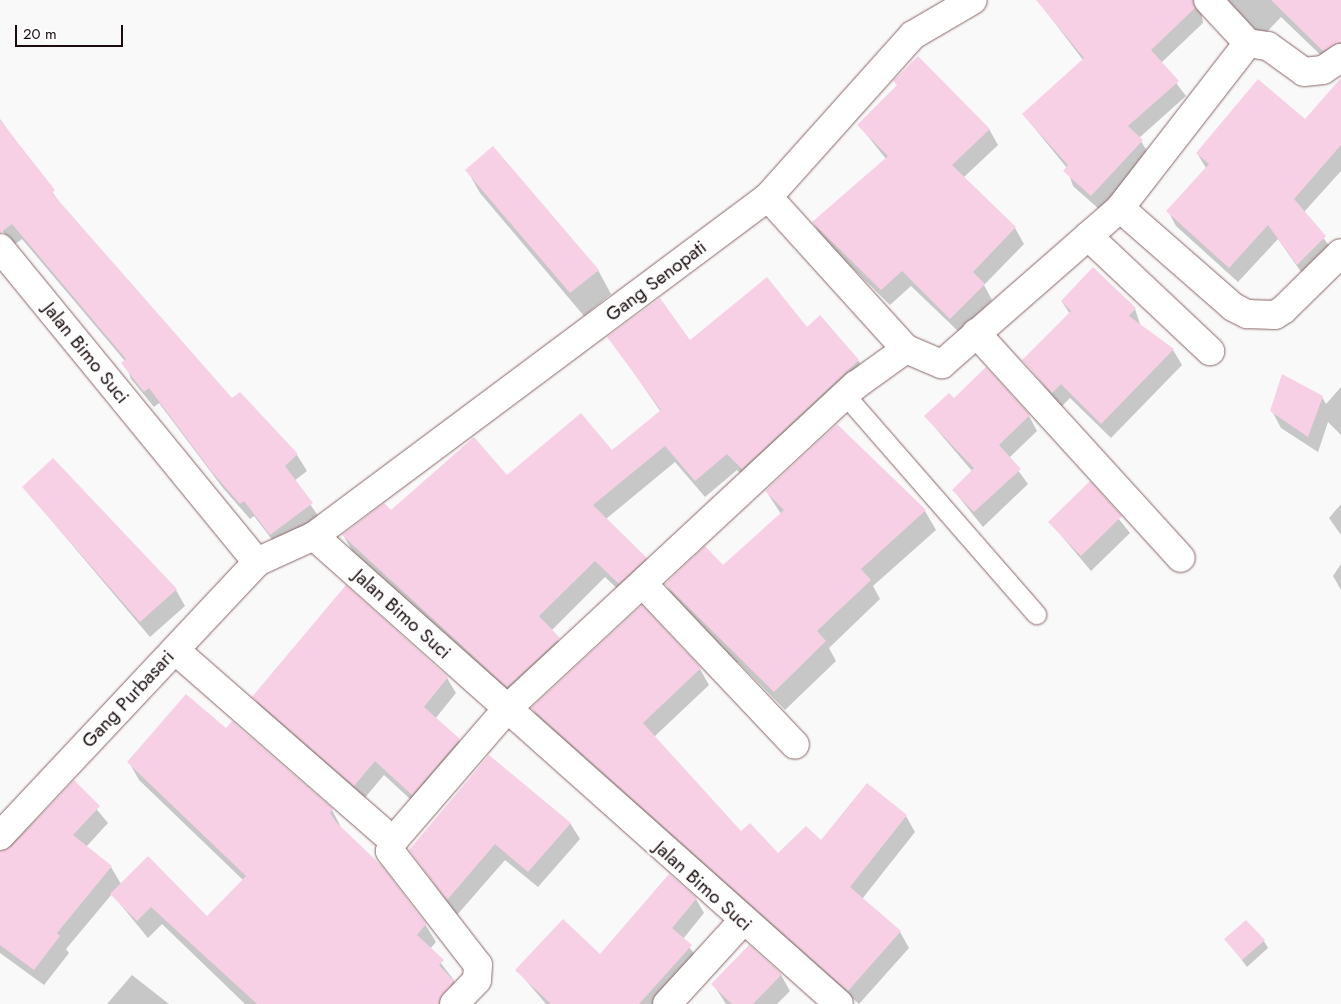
<!DOCTYPE html>
<style>
body{margin:0}
#map{position:relative;width:1341px;height:1004px;overflow:hidden;background:#f9f9f9;font-family:Jost,sans-serif}
div>[style]{position:absolute}
.shadow>*{inset:0;background:#0003}
.building>*{inset:0;background:#f8d0e5}
.roads{filter:drop-shadow(0 0 1px #8a6566) drop-shadow(0 0 1px #8a6566)}
.lane>*{height:19px;margin:-9.5px;padding:0 9.5px;transform-origin:9.5px;border-radius:9.5px;background:#fff}
.street>*{height:28px;margin:-14px;padding:0 14px;transform-origin:14px;border-radius:14px;background:#fff}
span{translate:-50% -50%;white-space:nowrap;text-align:center;line-height:1.15;-webkit-text-stroke:5px #fff;paint-order:stroke}
.street-label{font-size:19px;color:#1a0c0d}
.scale{position:absolute;left:15px;top:25px;width:108px;height:22px;box-sizing:border-box;border:2px solid #1a0c0d;border-top:0;padding-left:6px;font-size:15px;line-height:18px;white-space:nowrap;color:#1a0c0d;-webkit-text-stroke:4px #fff;paint-order:stroke}
</style>
<div id="map">
<div class="shadow">
<div style="clip-path:polygon(1212px 0,1201px 10px,1203px 23px,1161px 63px,1186px 96px,1139px 138px,1150px 156px,1100px 210px,1073px 186px,1067px 168px,1023px 114px,1083px 60px,1038px 1px)"></div>
<div style="clip-path:polygon(1215px 0,1341px 0,1341px 61px,1332px 66px,1281px 17px,1261px 38px)"></div>
<div style="clip-path:polygon(1341px 82px,1341px 171px,1304px 212px,1333px 251px,1306px 279px,1278px 239px,1238px 282px,1176px 226px,1168px 211px,1206px 168px,1197px 153px,1305px 120px)"></div>
<div style="clip-path:polygon(0 119px,63px 207px,232px 400px,240px 394px,297px 455px,307px 471px,294px 481px,321px 520px,280px 550px,254px 516px,250px 519px,223px 488px,159px 403px,154px 407px,131px 379px,125px 361px,22px 239px,14px 245px,0 228px)"></div>
<div style="clip-path:polygon(859px 125px,989px 129px,998px 145px,963px 178px,1015px 228px,1024px 244px,984px 285px,992px 300px,960px 333px,911px 286px,890px 305px,822px 238px,813px 222px,886px 159px)"></div>
<div style="clip-path:polygon(467px 170px,598px 270px,611px 294px,584px 316px,480px 193px)"></div>
<div style="clip-path:polygon(1062px 302px,1135px 309px,1141px 327px,1173px 350px,1182px 365px,1111px 438px,1070px 398px,1061px 407px,1024px 360px,1070px 314px)"></div>
<div style="clip-path:polygon(807px 328px,858px 360px,868px 377px,753px 485px,737px 470px,705px 497px,675px 462px,606px 519px,646px 559px,656px 576px,629px 600px,605px 577px,551px 631px,569px 656px,518px 704px,353px 552px,343px 535px,391px 512px,612px 452px,661px 412px,609px 337px,690px 341px)"></div>
<div style="clip-path:polygon(1341px 387px,1341px 435px,1328px 422px,1318px 452px,1281px 428px,1272px 411px,1322px 397px,1326px 404px)"></div>
<div style="clip-path:polygon(954px 400px,1029px 416px,1037px 431px,1009px 458px,1028px 484px,983px 527px,954px 491px,972px 471px,926px 417px)"></div>
<div style="clip-path:polygon(837px 425px,925px 511px,936px 530px,873px 586px,880px 599px,829px 648px,836px 661px,785px 710px,738px 662px,735px 664px,677px 603px,666px 584px,723px 567px,781px 514px,766px 491px)"></div>
<div style="clip-path:polygon(1090px 483px,1130px 533px,1091px 571px,1050px 522px)"></div>
<div style="clip-path:polygon(24px 488px,176px 590px,185px 606px,150px 637px)"></div>
<div style="clip-path:polygon(1341px 504px,1341px 535px,1329px 518px)"></div>
<div style="clip-path:polygon(1341px 564px,1341px 590px,1333px 576px)"></div>
<div style="clip-path:polygon(700px 669px,709px 685px,654px 737px,741px 833px,778px 855px,906px 816px,915px 832px,862px 899px,900px 932px,909px 948px,859px 1004px,541px 724px,532px 708px)"></div>
<div style="clip-path:polygon(447px 678px,456px 693px,435px 719px,459px 740px,468px 755px,421px 809px,384px 775px,363px 800px,262px 712px,254px 697px)"></div>
<div style="clip-path:polygon(232px 722px,332px 810px,342px 829px,425px 924px,436px 942px,430px 949px,453px 979px,464px 999px,460px 1004px,245px 1004px,162px 924px,148px 938px,112px 894px,66px 949px,69px 953px,44px 985px,0 953px,0 856px,74px 782px,108px 823px,86px 847px,111px 867px,121px 884px,207px 918px,243px 880px,139px 780px,129px 762px,226px 730px)"></div>
<div style="clip-path:polygon(570px 823px,580px 839px,538px 887px,505px 860px,457px 915px,410px 850px)"></div>
<div style="clip-path:polygon(696px 899px,704px 913px,683px 939px,699px 960px,660px 1004px,546px 1004px,517px 970px,600px 956px)"></div>
<div style="clip-path:polygon(1226px 939px,1264px 941px,1268px 948px,1247px 967px)"></div>
<div style="clip-path:polygon(132px 975px,169px 1004px,107px 1004px)"></div>
<div style="clip-path:polygon(781px 975px,790px 991px,777px 1004px,726px 1004px,713px 984px)"></div>
</div>
<div class="building">
<div style="clip-path:polygon(1036px 0,1193px 0,1195px 8px,1151px 50px,1179px 81px,1128px 126px,1143px 140px,1091px 196px,1063px 171px,1068px 165px,1022px 114px,1084px 58px)"></div>
<div style="clip-path:polygon(1271px 0,1341px 0,1341px 43px,1323px 51px)"></div>
<div style="clip-path:polygon(918px 56px,990px 129px,952px 165px,1016px 227px,973px 272px,985px 284px,950px 319px,902px 271px,881px 290px,812px 222px,888px 156px,857px 125px,897px 85px,893px 81px)"></div>
<div style="clip-path:polygon(1341px 78px,1341px 145px,1294px 199px,1326px 236px,1297px 265px,1268px 225px,1229px 268px,1166px 211px,1209px 164px,1196px 153px,1258px 79px,1305px 119px)"></div>
<div style="clip-path:polygon(0 120px,55px 190px,52px 193px,232px 398px,240px 392px,298px 454px,285px 466px,313px 503px,270px 535px,244px 501px,240px 504px,212px 472px,149px 388px,144px 392px,121px 363px,126px 359px,12px 224px,0 233px)"></div>
<div style="clip-path:polygon(493px 146px,599px 270px,570px 293px,465px 170px)"></div>
<div style="clip-path:polygon(1093px 267px,1136px 308px,1129px 316px,1174px 349px,1101px 424px,1061px 384px,1052px 393px,1022px 360px,1071px 311px,1061px 301px)"></div>
<div style="clip-path:polygon(767px 277px,807px 327px,820px 315px,859px 360px,742px 469px,727px 454px,695px 481px,665px 446px,593px 505px,647px 558px,619px 584px,595px 561px,539px 616px,560px 638px,507px 687px,342px 535px,384px 503px,391px 510px,474px 437px,507px 475px,581px 413px,612px 450px,661px 410px,607px 337px,660px 298px,690px 340px)"></div>
<div style="clip-path:polygon(986px 367px,1030px 415px,999px 445px,1021px 469px,974px 512px,952px 490px,974px 468px,924px 416px,949px 393px,954px 398px)"></div>
<div style="clip-path:polygon(1282px 374px,1323px 396px,1308px 437px,1270px 411px)"></div>
<div style="clip-path:polygon(837px 424px,926px 510px,861px 569px,871px 580px,817px 631px,826px 641px,774px 692px,665px 584px,705px 546px,723px 565px,784px 510px,765px 491px)"></div>
<div style="clip-path:polygon(53px 458px,177px 589px,140px 622px,22px 487px)"></div>
<div style="clip-path:polygon(1090px 481px,1122px 516px,1081px 556px,1048px 522px)"></div>
<div style="clip-path:polygon(346px 585px,448px 677px,424px 707px,460px 739px,412px 795px,375px 761px,354px 786px,252px 697px)"></div>
<div style="clip-path:polygon(642px 605px,701px 668px,643px 723px,741px 831px,750px 823px,778px 853px,806px 826px,821px 840px,867px 783px,907px 815px,850px 887px,901px 931px,848px 991px,531px 708px)"></div>
<div style="clip-path:polygon(186px 694px,226px 728px,232px 721px,333px 809px,330px 813px,336px 822px,382px 866px,426px 924px,417px 935px,444px 960px,439px 965px,454px 981px,439px 1004px,257px 1004px,151px 907px,137px 921px,110px 894px,148px 856px,207px 916px,246px 876px,127px 762px)"></div>
<div style="clip-path:polygon(489px 755px,571px 823px,528px 872px,495px 844px,447px 900px,409px 850px)"></div>
<div style="clip-path:polygon(74px 780px,100px 806px,73px 835px,112px 866px,57px 933px,60px 936px,34px 970px,0 945px,0 851px,11px 847px)"></div>
<div style="clip-path:polygon(669px 874px,697px 898px,672px 928px,692px 945px,639px 1004px,551px 1004px,515px 970px,563px 919px,600px 954px)"></div>
<div style="clip-path:polygon(1246px 920px,1265px 940px,1242px 960px,1224px 939px)"></div>
<div style="clip-path:polygon(749px 945px,782px 974px,753px 1004px,732px 1004px,711px 984px)"></div>
</div>
<div class="roads">
<div class="lane">
<div style="left:845px;top:395px;width:291px;rotate:48.9deg"></div>
</div>
<div class="street">
<div style="left:1208px;top:0;width:59px;rotate:47.1deg"></div>
<div style="left:768px;top:197px;width:205px;rotate:47.8deg"></div>
<div style="left:1120px;top:208px;width:150px;rotate:41.2deg"></div>
<div style="left:1233px;top:307px;width:16px;rotate:27deg"></div>
<div style="left:1247px;top:314px;width:28px;rotate:2deg"></div>
<div style="left:1275px;top:315px;width:9px;rotate:-32deg"></div>
<div style="left:1283px;top:310px;width:81px;rotate:-44.5deg"></div>
<div style="left:1088px;top:236px;width:168px;rotate:43.3deg"></div>
<div style="left:0;top:248px;width:406px;rotate:50.7deg"></div>
<div style="left:257px;top:562px;width:63px;rotate:-24.5deg"></div>
<div style="left:314px;top:536px;width:703px;rotate:41.71deg"></div>
<div style="left:976px;top:333px;width:304px;rotate:47.7deg"></div>
<div style="left:314px;top:536px;width:567px;rotate:-36.75deg"></div>
<div style="left:768px;top:197px;width:217px;rotate:-48.2deg"></div>
<div style="left:913px;top:35px;width:69px;rotate:-30.3deg"></div>
<div style="left:643px;top:584px;width:221px;rotate:46.6deg"></div>
<div style="left:175px;top:650px;width:290px;rotate:41.2deg"></div>
<div style="left:0;top:836px;width:376px;rotate:-46.8deg"></div>
<div style="left:454px;top:1004px;width:33px;rotate:-46deg"></div>
<div style="left:477px;top:980px;width:15px;rotate:-86deg"></div>
<div style="left:478px;top:965px;width:144px;rotate:-127.7deg"></div>
<div style="left:390px;top:851px;width:10px;rotate:-73deg"></div>
<div style="left:393px;top:841px;width:176px;rotate:-49.2deg"></div>
<div style="left:508px;top:708px;width:475px;rotate:-42.9deg"></div>
<div style="left:856px;top:385px;width:62px;rotate:-35.8deg"></div>
<div style="left:906px;top:349px;width:39px;rotate:23deg"></div>
<div style="left:942px;top:364px;width:237px;rotate:-41.2deg"></div>
<div style="left:1120px;top:208px;width:209px;rotate:-52.2deg"></div>
<div style="left:1248px;top:43px;width:20px;rotate:9deg"></div>
<div style="left:1268px;top:46px;width:44px;rotate:35.8deg"></div>
<div style="left:1304px;top:72px;width:19px;rotate:-6deg"></div>
<div style="left:1323px;top:70px;width:22px;rotate:-34deg"></div>
<div style="left:667px;top:1004px;width:111px;rotate:-47.6deg"></div>
</div>
</div>
<div class="street-label">
<span style="left:656px;top:281px;rotate:-37deg">Gang Senopati</span>
<span style="left:86px;top:353px;rotate:51deg">Jalan Bimo Suci</span>
<span style="left:402px;top:614px;rotate:42deg">Jalan Bimo Suci</span>
<span style="left:128px;top:699px;rotate:-47deg">Gang Purbasari</span>
<span style="left:703px;top:886px;rotate:42deg">Jalan Bimo Suci</span>
</div>
<div class="scale">20 m</div>
</div>
